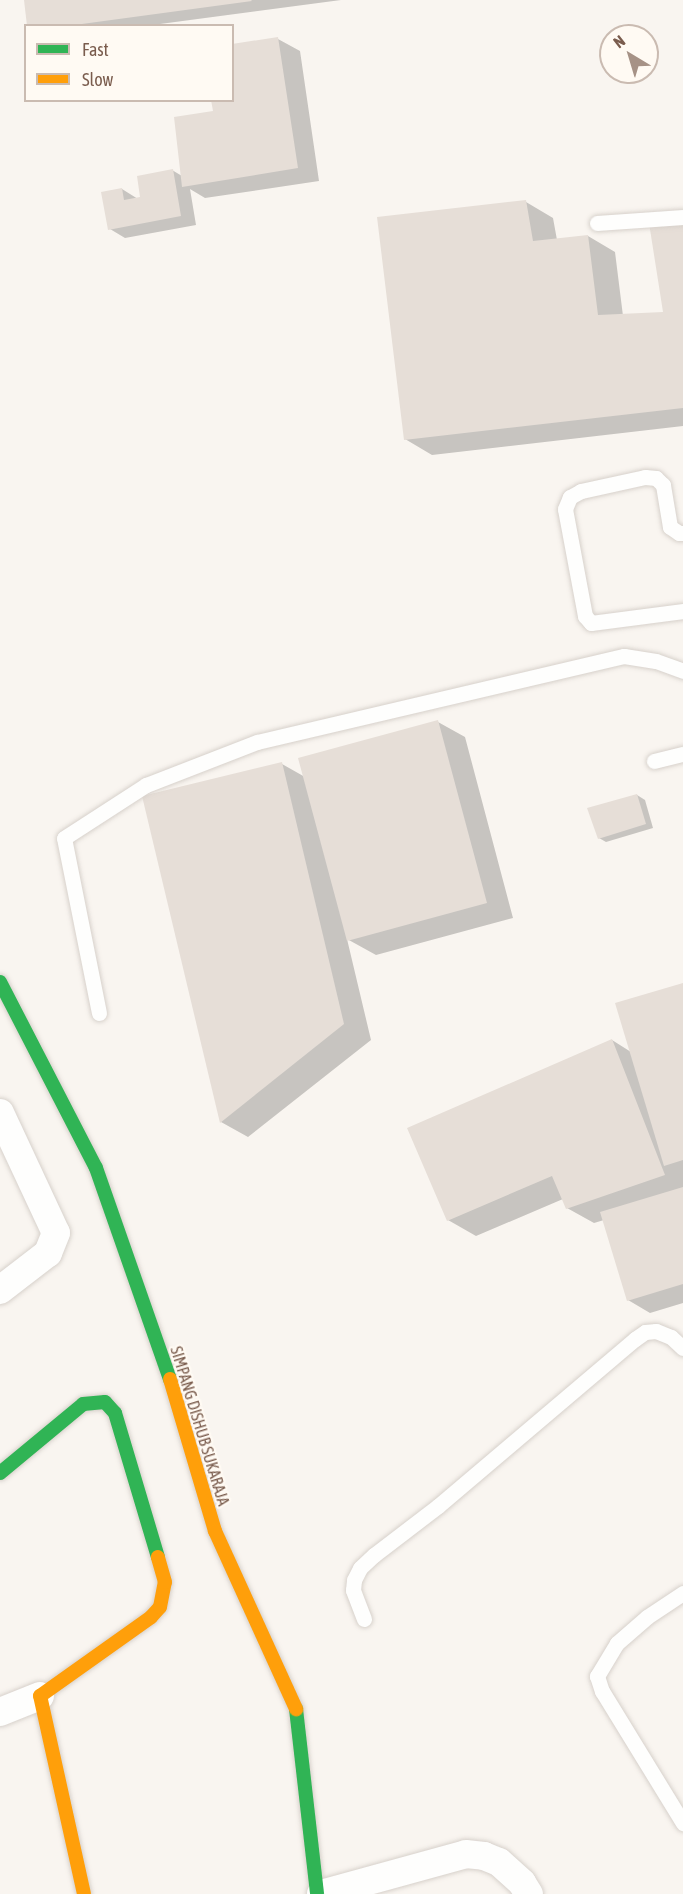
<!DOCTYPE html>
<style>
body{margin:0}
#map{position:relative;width:683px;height:1894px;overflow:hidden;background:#f9f5f0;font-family:"Asap Condensed",sans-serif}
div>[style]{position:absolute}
.shadow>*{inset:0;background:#0003}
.building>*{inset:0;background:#e6ded7}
.roads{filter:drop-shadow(0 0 2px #d7d1cb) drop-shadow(0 0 2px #d7d1cb)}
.lane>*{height:15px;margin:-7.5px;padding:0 7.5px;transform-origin:7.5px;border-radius:7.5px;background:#fefefd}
.street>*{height:28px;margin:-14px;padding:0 14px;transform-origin:14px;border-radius:14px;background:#fefefd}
.fast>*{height:14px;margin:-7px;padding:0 7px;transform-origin:7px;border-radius:7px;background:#30b455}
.slow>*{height:14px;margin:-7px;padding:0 7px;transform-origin:7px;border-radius:7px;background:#ff9f0a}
span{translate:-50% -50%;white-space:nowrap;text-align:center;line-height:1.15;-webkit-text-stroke:4.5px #fffaf3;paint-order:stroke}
.street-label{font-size:16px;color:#7a5c4d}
.legend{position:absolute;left:24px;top:24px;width:210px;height:78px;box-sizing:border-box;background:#fffaf3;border:2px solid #cabbb1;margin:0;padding:8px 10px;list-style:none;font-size:18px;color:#7a5c4d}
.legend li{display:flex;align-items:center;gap:12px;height:30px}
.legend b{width:30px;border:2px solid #cabbb1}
.north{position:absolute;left:599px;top:24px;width:60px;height:60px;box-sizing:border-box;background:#fffaf3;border:2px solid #cabbb1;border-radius:50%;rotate:322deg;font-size:16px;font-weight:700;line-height:24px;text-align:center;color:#7a5c4d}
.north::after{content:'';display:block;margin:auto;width:21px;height:27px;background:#a69286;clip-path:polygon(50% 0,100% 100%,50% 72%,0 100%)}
</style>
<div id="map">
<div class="shadow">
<div style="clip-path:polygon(26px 0,341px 0,145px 26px,29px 26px)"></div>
<div style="clip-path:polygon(278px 39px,300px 51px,319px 181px,205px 198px,190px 189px,196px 225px,125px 238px,110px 229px,122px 189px,138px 199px,172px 170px,182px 176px,214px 113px,232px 100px)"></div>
<div style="clip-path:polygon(526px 202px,553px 218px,557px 240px,588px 236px,615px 252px,623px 316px,664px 314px,683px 224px,683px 426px,432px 455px,405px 439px)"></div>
<div style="clip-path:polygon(438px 722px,465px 737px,513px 918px,376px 955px,347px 939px,371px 1040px,248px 1137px,221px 1122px,282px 764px,305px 777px)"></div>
<div style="clip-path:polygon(637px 795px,645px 800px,653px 828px,606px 842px,599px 838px)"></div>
<div style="clip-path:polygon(683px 985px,683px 1303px,650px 1313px,628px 1300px,604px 1220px,594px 1223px,567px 1208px,563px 1199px,476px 1236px,448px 1220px,409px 1128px,612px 1040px,631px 1052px)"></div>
</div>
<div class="building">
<div style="clip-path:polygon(24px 0,251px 0,252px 1px,67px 26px,27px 26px)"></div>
<div style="clip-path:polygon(278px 37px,298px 168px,182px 187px,174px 117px,213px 111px,211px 100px,232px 100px,232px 44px)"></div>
<div style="clip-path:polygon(173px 169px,181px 216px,108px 230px,101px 192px,122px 188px,124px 200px,140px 197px,137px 176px)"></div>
<div style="clip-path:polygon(526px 200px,533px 241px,588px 235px,598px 315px,663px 312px,649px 223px,683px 223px,683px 408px,404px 440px,377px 217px)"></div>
<div style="clip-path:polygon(438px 720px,487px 903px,347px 941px,298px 758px)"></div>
<div style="clip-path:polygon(282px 762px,344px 1024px,220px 1123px,142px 796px)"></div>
<div style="clip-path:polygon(637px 794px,646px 824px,598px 839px,587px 808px)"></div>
<div style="clip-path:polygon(683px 983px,683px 1160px,664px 1166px,615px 1003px)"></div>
<div style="clip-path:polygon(612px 1039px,665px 1175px,566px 1209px,552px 1176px,447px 1221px,407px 1128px)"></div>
<div style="clip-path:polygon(683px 1187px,683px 1284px,627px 1301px,600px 1212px)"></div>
</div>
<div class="roads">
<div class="lane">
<div style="left:597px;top:223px;width:86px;rotate:-4deg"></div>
<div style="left:683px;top:533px;width:4px;rotate:180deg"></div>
<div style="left:679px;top:533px;width:11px;rotate:-146deg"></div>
<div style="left:670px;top:527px;width:43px;rotate:-99.5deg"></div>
<div style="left:663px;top:485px;width:10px;rotate:-135deg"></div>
<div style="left:656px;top:478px;width:11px;rotate:-175deg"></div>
<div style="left:645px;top:477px;width:66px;rotate:167.7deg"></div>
<div style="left:581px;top:491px;width:13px;rotate:151deg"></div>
<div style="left:570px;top:497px;width:13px;rotate:113deg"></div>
<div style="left:565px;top:509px;width:109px;rotate:79.4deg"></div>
<div style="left:585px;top:616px;width:9px;rotate:49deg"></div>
<div style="left:591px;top:623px;width:93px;rotate:-7.4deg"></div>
<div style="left:654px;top:761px;width:30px;rotate:-14deg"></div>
<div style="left:99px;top:1013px;width:178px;rotate:-101.3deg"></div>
<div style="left:64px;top:838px;width:98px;rotate:-32.9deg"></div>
<div style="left:146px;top:785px;width:119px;rotate:-21.2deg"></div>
<div style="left:257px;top:742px;width:377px;rotate:-13.2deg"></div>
<div style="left:624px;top:656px;width:32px;rotate:9deg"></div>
<div style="left:656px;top:661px;width:29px;rotate:20deg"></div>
<div style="left:683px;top:1593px;width:43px;rotate:146.3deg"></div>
<div style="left:647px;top:1617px;width:40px;rotate:139deg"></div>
<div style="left:617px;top:1643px;width:39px;rotate:121deg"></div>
<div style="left:597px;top:1676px;width:16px;rotate:72deg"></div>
<div style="left:602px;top:1691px;width:155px;rotate:58.5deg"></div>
<div style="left:364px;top:1619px;width:31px;rotate:-111deg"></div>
<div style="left:353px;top:1590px;width:10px;rotate:-84deg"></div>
<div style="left:354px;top:1580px;width:13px;rotate:-63deg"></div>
<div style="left:360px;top:1568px;width:19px;rotate:-43deg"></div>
<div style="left:374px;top:1555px;width:81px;rotate:-37.4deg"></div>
<div style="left:438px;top:1506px;width:258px;rotate:-40.3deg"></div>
<div style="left:635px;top:1339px;width:12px;rotate:-35deg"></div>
<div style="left:645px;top:1332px;width:11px;rotate:-5deg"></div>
<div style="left:656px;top:1331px;width:16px;rotate:22deg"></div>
<div style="left:671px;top:1337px;width:16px;rotate:43deg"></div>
</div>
<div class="street">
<div style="left:0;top:1113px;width:132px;rotate:65deg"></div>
<div style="left:56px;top:1233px;width:22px;rotate:112deg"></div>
<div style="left:48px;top:1253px;width:61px;rotate:142.4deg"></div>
<div style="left:0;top:1712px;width:43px;rotate:-21.8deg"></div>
<div style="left:321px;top:1894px;width:150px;rotate:-15.4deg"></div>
<div style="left:466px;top:1854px;width:18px;rotate:6deg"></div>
<div style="left:484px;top:1856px;width:16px;rotate:22deg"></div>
<div style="left:499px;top:1862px;width:31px;rotate:42deg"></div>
<div style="left:522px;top:1883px;width:13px;rotate:58deg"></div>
</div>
<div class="fast">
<div style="left:0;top:982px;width:209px;rotate:62.7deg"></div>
<div style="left:96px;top:1168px;width:224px;rotate:70.7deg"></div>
<div style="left:0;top:1473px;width:108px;rotate:-39.7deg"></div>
<div style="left:83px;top:1404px;width:22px;rotate:-5deg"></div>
<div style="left:105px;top:1402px;width:15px;rotate:48deg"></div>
<div style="left:115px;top:1413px;width:150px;rotate:73.4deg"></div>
<div style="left:296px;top:1709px;width:186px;rotate:83.5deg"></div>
</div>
<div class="slow">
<div style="left:170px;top:1379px;width:159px;rotate:73.5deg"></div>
<div style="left:215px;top:1531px;width:196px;rotate:65.5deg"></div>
<div style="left:84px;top:1894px;width:203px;rotate:-102.5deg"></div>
<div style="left:40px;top:1696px;width:136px;rotate:-35.4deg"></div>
<div style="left:151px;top:1617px;width:13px;rotate:-48deg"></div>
<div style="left:160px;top:1607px;width:25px;rotate:-79deg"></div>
<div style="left:165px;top:1582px;width:26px;rotate:-106deg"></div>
</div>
</div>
<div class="street-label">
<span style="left:200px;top:1426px;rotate:73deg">SIMPANG DISHUB SUKARAJA</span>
</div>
<ul class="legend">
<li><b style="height:8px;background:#30b455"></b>Fast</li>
<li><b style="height:8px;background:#ff9f0a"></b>Slow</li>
</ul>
<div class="north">N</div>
</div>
